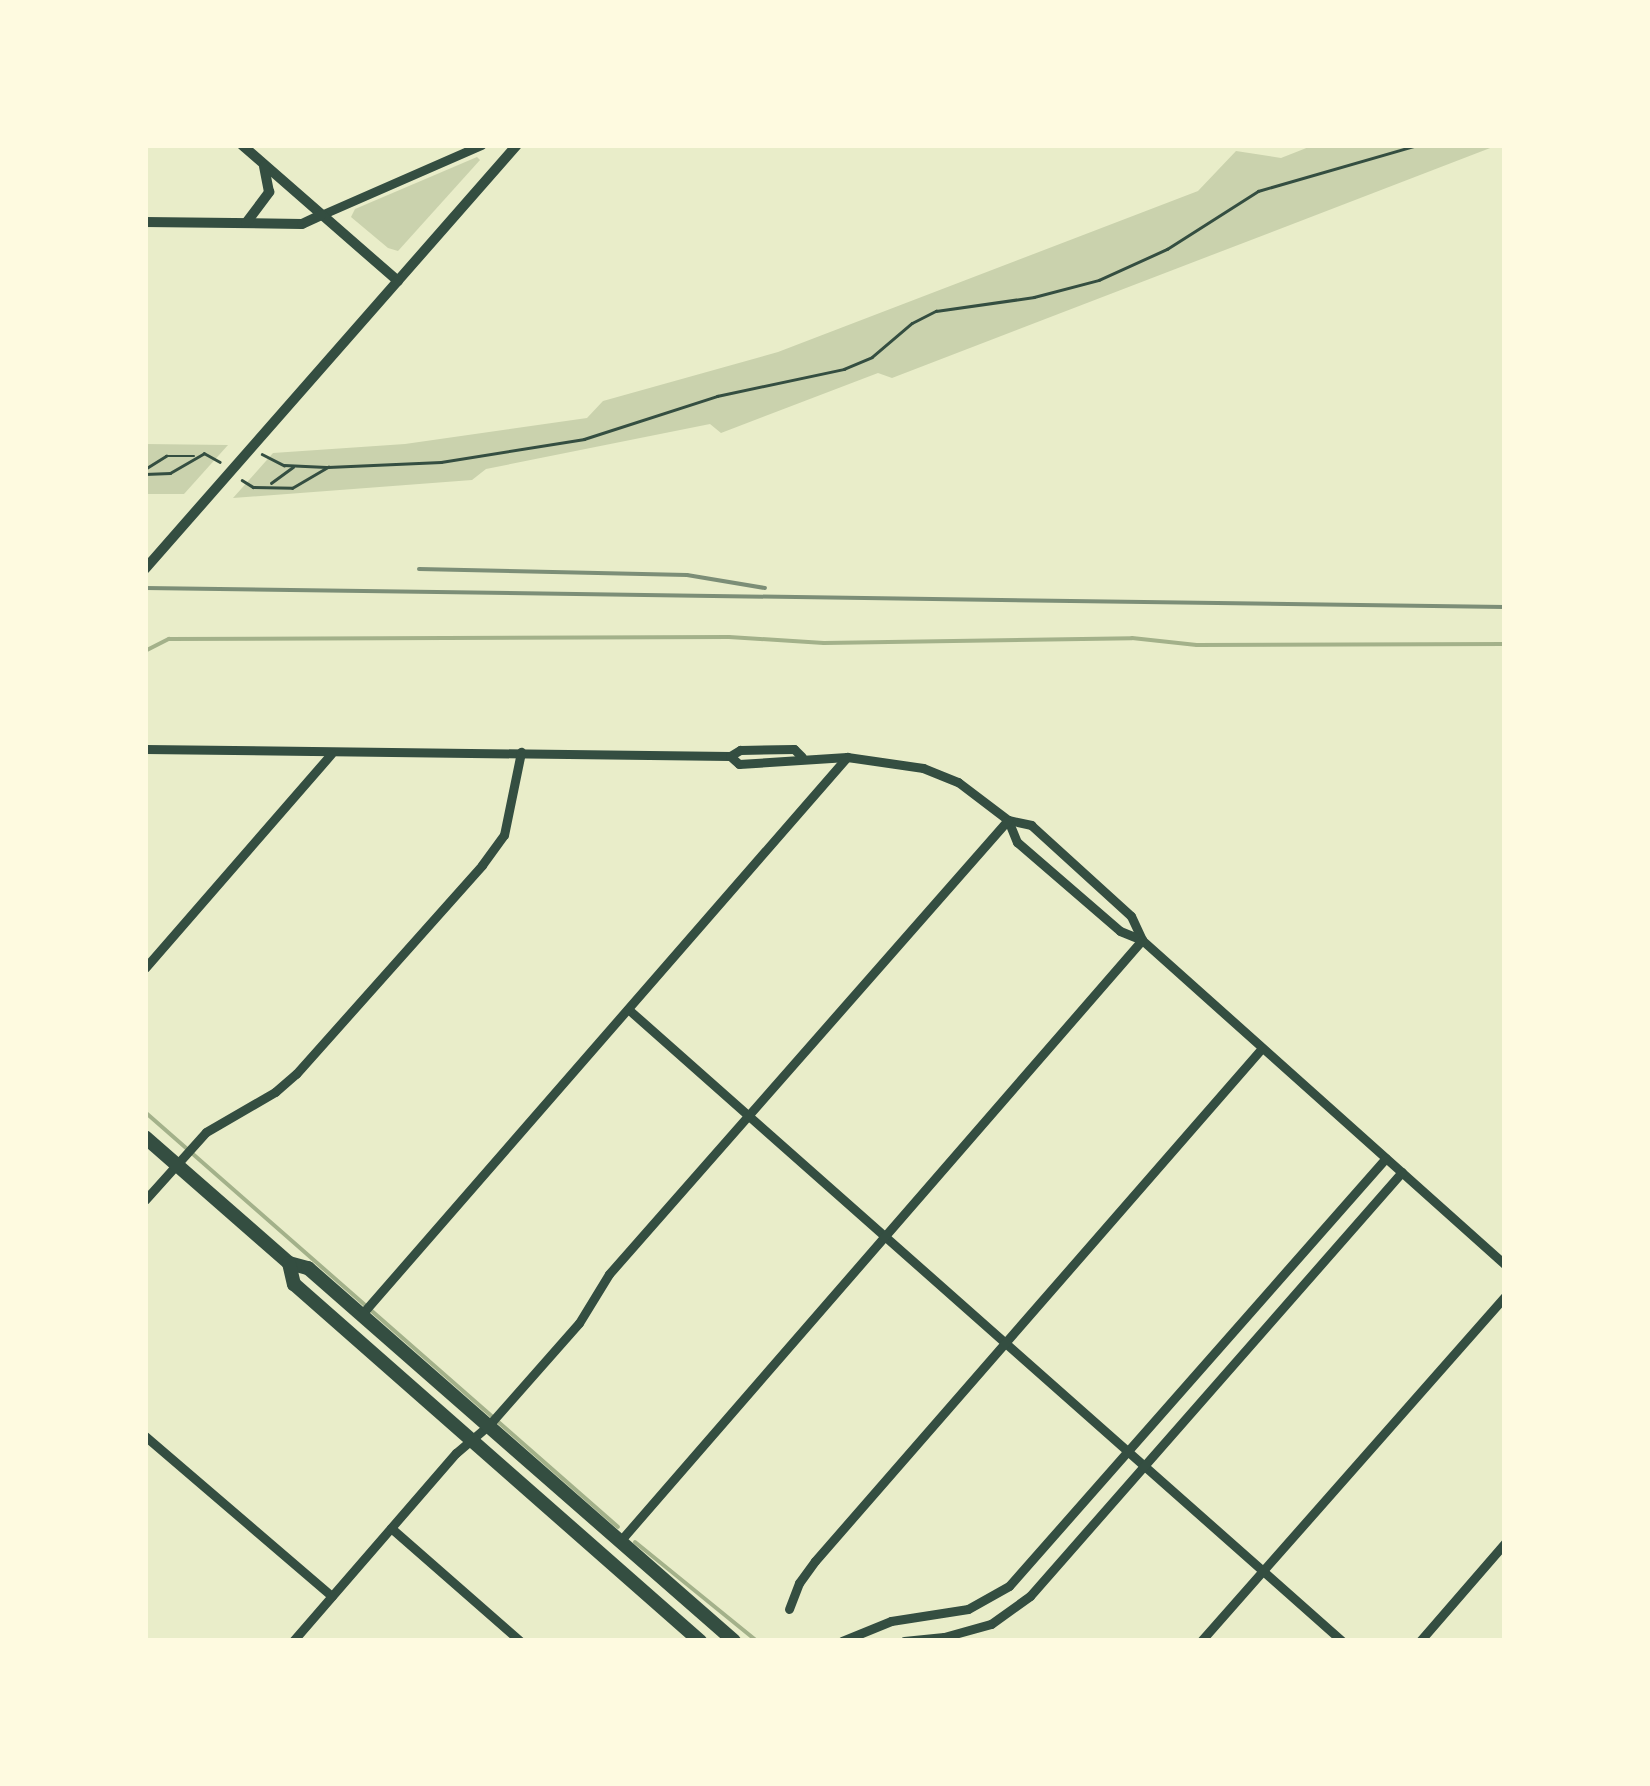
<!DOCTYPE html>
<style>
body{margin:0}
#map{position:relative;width:1650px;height:1786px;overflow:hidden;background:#e9edc9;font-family:"Archivo Narrow",sans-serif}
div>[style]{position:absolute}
.green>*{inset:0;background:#cad2ad}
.stream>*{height:4px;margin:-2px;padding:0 2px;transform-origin:2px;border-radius:2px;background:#a3b18a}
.path>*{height:2.5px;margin:-1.25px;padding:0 1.25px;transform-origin:1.25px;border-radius:1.25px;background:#344e41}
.minor>*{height:9px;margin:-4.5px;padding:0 4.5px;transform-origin:4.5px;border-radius:4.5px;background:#344e41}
.tertiary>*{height:10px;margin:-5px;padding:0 5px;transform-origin:5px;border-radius:5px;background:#344e41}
.primary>*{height:14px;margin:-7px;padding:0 7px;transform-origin:7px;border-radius:7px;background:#344e41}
.rail>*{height:4px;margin:-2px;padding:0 2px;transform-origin:2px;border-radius:2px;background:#7c8e77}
span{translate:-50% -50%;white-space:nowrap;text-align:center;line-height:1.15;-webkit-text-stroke:9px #fefae0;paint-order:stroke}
.frame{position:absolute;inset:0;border:148px solid #fefae0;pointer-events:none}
</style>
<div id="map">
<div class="green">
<div style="clip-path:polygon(1314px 145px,1498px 145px,892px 378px,878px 373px,721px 433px,710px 424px,486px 469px,472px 480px,233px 498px,273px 453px,405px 444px,587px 418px,603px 401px,778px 352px,1198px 191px,1236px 151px,1281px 158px)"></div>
<div style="clip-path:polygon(477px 157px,480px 160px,398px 251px,388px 248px,351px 217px,355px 209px)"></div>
<div style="clip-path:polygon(145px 444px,228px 445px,184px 494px,145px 494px)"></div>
</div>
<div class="stream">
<div style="left:145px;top:651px;width:27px;rotate:-27deg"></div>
<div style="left:169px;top:639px;width:560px;rotate:-0.2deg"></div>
<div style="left:729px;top:637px;width:95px;rotate:3.6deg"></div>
<div style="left:824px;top:643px;width:308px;rotate:-0.9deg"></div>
<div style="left:1132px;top:638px;width:65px;rotate:6.1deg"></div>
<div style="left:1197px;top:645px;width:308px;rotate:-0.2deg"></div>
<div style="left:145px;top:1112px;width:629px;rotate:41.26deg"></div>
<div style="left:635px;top:1542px;width:157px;rotate:39.1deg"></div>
</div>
<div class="path">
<div style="left:262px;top:454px;width:25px;rotate:27deg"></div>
<div style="left:284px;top:465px;width:42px;rotate:2.7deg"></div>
<div style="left:145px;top:469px;width:25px;rotate:-32deg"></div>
<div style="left:166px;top:456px;width:28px"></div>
<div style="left:145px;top:474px;width:25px;rotate:-2deg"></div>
<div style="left:170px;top:473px;width:39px;rotate:-30deg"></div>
<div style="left:204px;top:453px;width:18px;rotate:29deg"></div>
<div style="left:242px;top:480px;width:13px;rotate:32deg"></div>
<div style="left:253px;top:487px;width:39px;rotate:1deg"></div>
<div style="left:292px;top:488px;width:42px;rotate:-30.3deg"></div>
<div style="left:328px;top:467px;width:113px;rotate:-2.5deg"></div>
<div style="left:441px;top:462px;width:145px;rotate:-9.1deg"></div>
<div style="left:584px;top:439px;width:140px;rotate:-17.9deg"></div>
<div style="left:717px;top:396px;width:130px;rotate:-12deg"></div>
<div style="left:844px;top:369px;width:30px;rotate:-23deg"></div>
<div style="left:872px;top:357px;width:52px;rotate:-40.4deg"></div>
<div style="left:912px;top:323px;width:27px;rotate:-27deg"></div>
<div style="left:936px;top:311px;width:99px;rotate:-8.1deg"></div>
<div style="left:1034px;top:297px;width:67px;rotate:-14.7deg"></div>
<div style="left:1099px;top:280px;width:75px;rotate:-24.5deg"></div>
<div style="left:1167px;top:249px;width:108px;rotate:-32.5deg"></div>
<div style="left:1258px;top:191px;width:166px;rotate:-16.1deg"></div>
<div style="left:271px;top:483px;width:27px;rotate:-36deg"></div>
</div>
<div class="minor">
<div style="left:321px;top:215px;width:175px;rotate:-23.6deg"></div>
<div style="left:145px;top:749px;width:585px;rotate:0.69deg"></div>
<div style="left:730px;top:756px;width:12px;rotate:-31deg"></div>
<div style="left:740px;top:750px;width:54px;rotate:-1.1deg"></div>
<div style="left:794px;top:749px;width:11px;rotate:45deg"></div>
<div style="left:730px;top:756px;width:12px;rotate:42deg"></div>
<div style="left:739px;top:764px;width:108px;rotate:-3.7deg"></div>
<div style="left:847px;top:757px;width:77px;rotate:8.2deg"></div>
<div style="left:923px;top:768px;width:38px;rotate:22deg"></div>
<div style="left:958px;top:782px;width:63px;rotate:37.2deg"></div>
<div style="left:1008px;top:820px;width:24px;rotate:12deg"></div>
<div style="left:1031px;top:825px;width:135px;rotate:42.3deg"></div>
<div style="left:1131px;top:916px;width:26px;rotate:65deg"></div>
<div style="left:1008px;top:820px;width:24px;rotate:68deg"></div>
<div style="left:1017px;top:842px;width:136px;rotate:40.8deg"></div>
<div style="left:1120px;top:931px;width:24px;rotate:22deg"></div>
<div style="left:1142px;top:940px;width:487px;rotate:41.8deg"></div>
<div style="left:145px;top:968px;width:284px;rotate:-49deg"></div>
<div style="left:628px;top:1009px;width:954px;rotate:41.51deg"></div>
<div style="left:145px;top:1200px;width:91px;rotate:-48.1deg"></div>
<div style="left:206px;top:1132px;width:80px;rotate:-30.1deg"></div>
<div style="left:275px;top:1092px;width:28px;rotate:-41deg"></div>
<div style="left:296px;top:1074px;width:280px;rotate:-48.3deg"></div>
<div style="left:482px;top:865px;width:37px;rotate:-54deg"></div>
<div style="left:504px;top:835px;width:85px;rotate:-78.4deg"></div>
<div style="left:362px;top:1314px;width:739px;rotate:-48.95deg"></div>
<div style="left:145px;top:1436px;width:246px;rotate:40.6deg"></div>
<div style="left:391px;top:1528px;width:171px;rotate:41.2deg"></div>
<div style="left:621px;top:1540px;width:795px;rotate:-49.03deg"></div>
<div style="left:789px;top:1609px;width:28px;rotate:-69deg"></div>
<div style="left:799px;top:1583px;width:27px;rotate:-54deg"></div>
<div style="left:815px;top:1561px;width:680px;rotate:-48.93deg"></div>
<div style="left:293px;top:1641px;width:249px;rotate:-49.1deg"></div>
<div style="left:456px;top:1453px;width:43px;rotate:-40.3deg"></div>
<div style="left:489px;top:1425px;width:136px;rotate:-48.6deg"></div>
<div style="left:579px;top:1323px;width:57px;rotate:-58.5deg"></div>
<div style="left:609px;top:1274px;width:604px;rotate:-48.69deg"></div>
<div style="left:842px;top:1641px;width:53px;rotate:-22.2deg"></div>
<div style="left:891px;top:1621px;width:78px;rotate:-8.9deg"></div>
<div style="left:968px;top:1609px;width:47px;rotate:-29.3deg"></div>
<div style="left:1009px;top:1586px;width:570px;rotate:-48.63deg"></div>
<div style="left:904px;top:1641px;width:40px;rotate:-5.7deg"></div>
<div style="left:944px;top:1637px;width:49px;rotate:-15.5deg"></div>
<div style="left:991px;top:1624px;width:48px;rotate:-35.7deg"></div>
<div style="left:1030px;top:1596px;width:564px;rotate:-48.74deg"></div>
<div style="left:1201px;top:1641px;width:460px;rotate:-48.6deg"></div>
<div style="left:1420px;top:1641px;width:130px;rotate:-49.1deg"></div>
</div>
<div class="tertiary">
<div style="left:242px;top:145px;width:207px;rotate:41.1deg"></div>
<div style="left:145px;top:222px;width:157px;rotate:0.7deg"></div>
<div style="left:302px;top:224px;width:21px;rotate:-25deg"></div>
<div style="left:246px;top:223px;width:39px;rotate:-53deg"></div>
<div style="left:269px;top:192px;width:26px;rotate:-101deg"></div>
<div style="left:145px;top:569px;width:564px;rotate:-48.74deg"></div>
</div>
<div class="primary">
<div style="left:145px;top:1137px;width:191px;rotate:41.2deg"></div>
<div style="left:289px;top:1263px;width:20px;rotate:15deg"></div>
<div style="left:308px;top:1268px;width:566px;rotate:41.2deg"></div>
<div style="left:289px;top:1263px;width:22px;rotate:77deg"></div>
<div style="left:294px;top:1284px;width:541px;rotate:41.33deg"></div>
</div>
<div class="rail">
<div style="left:419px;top:569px;width:268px;rotate:1.3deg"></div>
<div style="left:687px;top:575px;width:79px;rotate:9.5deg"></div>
<div style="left:145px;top:588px;width:1360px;rotate:0.8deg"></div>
</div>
<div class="frame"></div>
</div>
